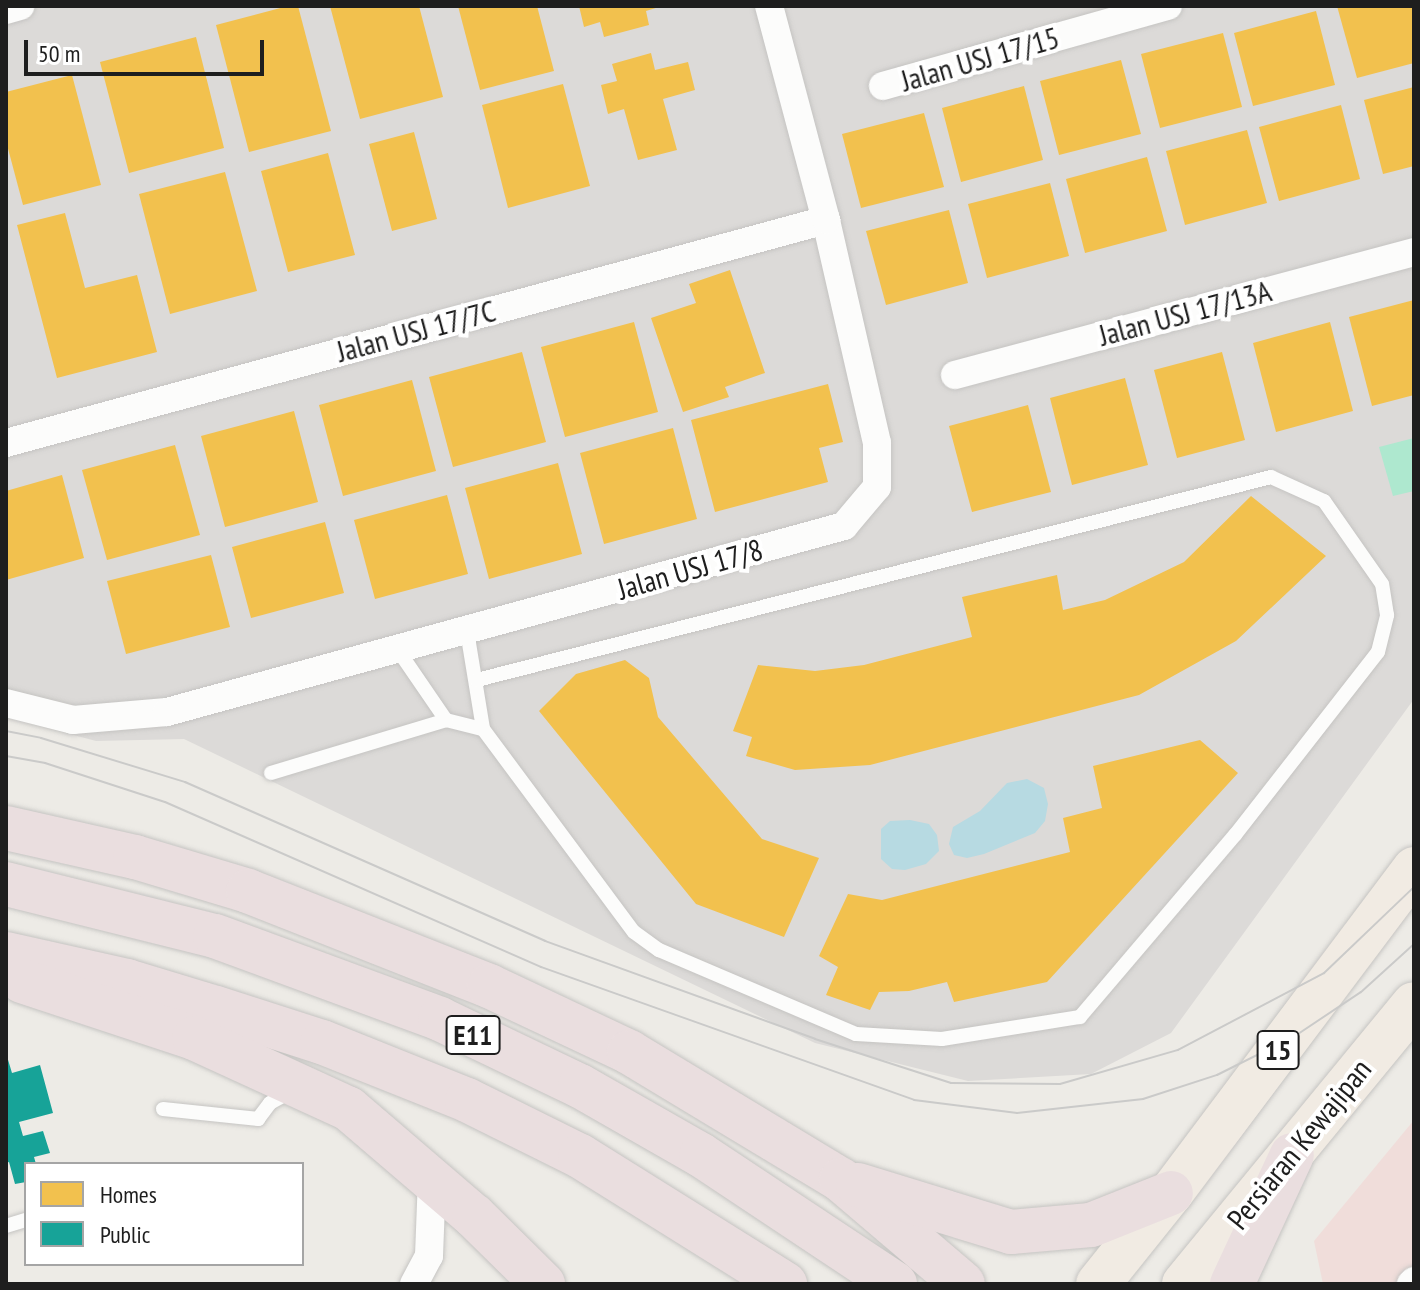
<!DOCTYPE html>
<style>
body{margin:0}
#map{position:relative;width:1420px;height:1290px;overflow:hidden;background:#edebe6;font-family:"PT Sans Narrow",sans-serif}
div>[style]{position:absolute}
.residential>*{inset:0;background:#dcdad8}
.commercial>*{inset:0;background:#f0ddda}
.pitch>*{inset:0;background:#aee8cf}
.water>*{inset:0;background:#b7dae2}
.homes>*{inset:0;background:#f2c14e}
.public>*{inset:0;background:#17a398}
.roads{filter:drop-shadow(0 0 2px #c5c4c2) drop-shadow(0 0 2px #c5c4c2)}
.service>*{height:14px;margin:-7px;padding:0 7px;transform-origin:7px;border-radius:7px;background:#fcfcfb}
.minor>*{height:28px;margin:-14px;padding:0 14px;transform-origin:14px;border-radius:14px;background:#fcfcfb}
.primary>*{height:44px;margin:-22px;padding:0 22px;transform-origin:22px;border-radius:22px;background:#f1ebe3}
.motorway>*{height:44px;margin:-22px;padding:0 22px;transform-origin:22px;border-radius:22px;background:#eadedf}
.tram>*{height:2px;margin:-1px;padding:0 1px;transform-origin:1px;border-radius:1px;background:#cacac9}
span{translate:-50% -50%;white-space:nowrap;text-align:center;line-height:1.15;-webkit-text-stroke:8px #fff;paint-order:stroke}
.shield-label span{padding:2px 6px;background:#fff;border:2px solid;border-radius:6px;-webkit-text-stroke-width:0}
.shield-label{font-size:28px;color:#1e1e1e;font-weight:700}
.street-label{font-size:30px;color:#1e1e1e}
.frame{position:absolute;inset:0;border:8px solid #1e1e1e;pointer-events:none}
.legend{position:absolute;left:24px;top:1162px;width:280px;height:104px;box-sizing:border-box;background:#fff;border:2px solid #a5a5a5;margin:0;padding:10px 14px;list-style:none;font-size:24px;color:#1e1e1e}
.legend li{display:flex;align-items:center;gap:16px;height:40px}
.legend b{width:40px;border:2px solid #a5a5a5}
.scale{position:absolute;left:24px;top:40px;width:240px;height:36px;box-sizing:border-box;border:4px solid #1e1e1e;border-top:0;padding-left:10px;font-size:24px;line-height:28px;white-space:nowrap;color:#1e1e1e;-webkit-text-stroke:6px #fff;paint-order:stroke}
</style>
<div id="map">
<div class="residential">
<div style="clip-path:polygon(6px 6px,1414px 6px,1414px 699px,1171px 1033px,1091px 1074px,968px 1081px,815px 1043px,184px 739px,96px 741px,6px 717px)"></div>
</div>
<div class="commercial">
<div style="clip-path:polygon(1414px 1120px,1414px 1284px,1323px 1284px,1314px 1241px)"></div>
</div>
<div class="pitch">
<div style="clip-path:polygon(1414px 438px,1414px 491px,1393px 496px,1379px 447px)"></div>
</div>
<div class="water">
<div style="clip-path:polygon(1027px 779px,1044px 788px,1048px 804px,1045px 821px,1035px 833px,984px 854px,967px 858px,954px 855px,949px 844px,953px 827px,980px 811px,1007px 783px)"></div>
<div style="clip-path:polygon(910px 820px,929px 824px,937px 835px,939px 851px,926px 864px,905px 870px,892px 869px,881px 859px,881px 829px,890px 821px)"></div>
</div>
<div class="homes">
<div style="clip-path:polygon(288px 6px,298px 6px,331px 131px,249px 152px,216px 25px)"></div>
<div style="clip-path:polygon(330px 6px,419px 6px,443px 97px,360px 119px)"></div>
<div style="clip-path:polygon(458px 6px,537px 6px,554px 71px,480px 90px)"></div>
<div style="clip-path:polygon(579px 6px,659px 6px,659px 7px,646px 11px,649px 25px,604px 37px,600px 22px,584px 27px)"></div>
<div style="clip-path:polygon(1337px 6px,1414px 6px,1414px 63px,1357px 78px)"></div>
<div style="clip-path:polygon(1316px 11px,1335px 85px,1253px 106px,1234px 33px)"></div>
<div style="clip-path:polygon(1223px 33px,1242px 107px,1160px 128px,1141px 54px)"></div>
<div style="clip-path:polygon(196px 37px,224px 148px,129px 173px,100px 62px)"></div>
<div style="clip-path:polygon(651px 53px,655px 70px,688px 62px,695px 90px,663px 99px,677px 150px,638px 160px,624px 109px,608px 114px,601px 85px,617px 81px,612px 64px)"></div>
<div style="clip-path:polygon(1121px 60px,1141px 134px,1059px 155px,1040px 81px)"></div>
<div style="clip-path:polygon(72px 75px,101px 185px,23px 205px,6px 141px,6px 92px)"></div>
<div style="clip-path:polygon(563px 84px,590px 186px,508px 208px,482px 105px)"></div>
<div style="clip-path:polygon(1024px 86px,1043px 160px,961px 182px,942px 108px)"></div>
<div style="clip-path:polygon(1414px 87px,1414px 166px,1383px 174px,1364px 100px)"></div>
<div style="clip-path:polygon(1341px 105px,1360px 179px,1279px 201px,1259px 127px)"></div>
<div style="clip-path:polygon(924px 113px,944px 187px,861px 208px,842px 134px)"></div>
<div style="clip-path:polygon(1247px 130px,1267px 203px,1185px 225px,1166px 151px)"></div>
<div style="clip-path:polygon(414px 132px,437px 219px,392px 231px,369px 144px)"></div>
<div style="clip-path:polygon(328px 153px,355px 255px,288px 272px,261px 171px)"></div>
<div style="clip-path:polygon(1147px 157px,1167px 231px,1085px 253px,1066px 179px)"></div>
<div style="clip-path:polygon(225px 172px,257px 291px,170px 314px,139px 194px)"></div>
<div style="clip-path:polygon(1050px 183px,1069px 256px,987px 278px,968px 204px)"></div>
<div style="clip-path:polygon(949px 210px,968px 283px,886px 305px,866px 231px)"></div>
<div style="clip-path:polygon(65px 213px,85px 288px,137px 275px,157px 352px,57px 378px,17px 225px)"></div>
<div style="clip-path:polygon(730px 270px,765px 373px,725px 387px,729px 397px,683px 412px,651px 318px,696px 303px,689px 284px)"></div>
<div style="clip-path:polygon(1414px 300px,1414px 395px,1372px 406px,1349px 317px)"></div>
<div style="clip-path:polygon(634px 322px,658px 412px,565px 437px,541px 347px)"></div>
<div style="clip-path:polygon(1330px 322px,1353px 411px,1276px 432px,1253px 343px)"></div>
<div style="clip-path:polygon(522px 352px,546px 442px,453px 467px,429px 377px)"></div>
<div style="clip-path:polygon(1222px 352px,1245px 440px,1177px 458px,1154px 370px)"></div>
<div style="clip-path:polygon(1125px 378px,1148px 465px,1072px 485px,1050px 398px)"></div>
<div style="clip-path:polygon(412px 380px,436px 471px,343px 496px,319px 405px)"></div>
<div style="clip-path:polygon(828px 384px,843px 442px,819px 448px,828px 482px,715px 512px,691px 420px)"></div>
<div style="clip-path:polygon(1028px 405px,1051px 492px,972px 512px,949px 426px)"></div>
<div style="clip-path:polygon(294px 411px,318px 502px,225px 527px,201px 436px)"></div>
<div style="clip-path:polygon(673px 428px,697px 519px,604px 544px,580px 453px)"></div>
<div style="clip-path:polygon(175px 445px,200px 535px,107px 560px,82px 470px)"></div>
<div style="clip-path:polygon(558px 463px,582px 554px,489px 579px,465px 488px)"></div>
<div style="clip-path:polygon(62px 475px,84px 558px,6px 580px,6px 491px)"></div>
<div style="clip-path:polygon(447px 495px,468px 574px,375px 599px,354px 520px)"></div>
<div style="clip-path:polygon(1251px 496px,1326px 556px,1236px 641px,1139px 695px,870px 765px,795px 770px,746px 756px,752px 737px,733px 731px,758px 665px,815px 671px,864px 665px,972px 637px,962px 597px,1057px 575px,1063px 610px,1105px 600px,1184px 562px)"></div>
<div style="clip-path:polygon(325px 522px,344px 593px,251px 618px,232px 547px)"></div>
<div style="clip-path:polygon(211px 555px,230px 627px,126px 654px,107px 581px)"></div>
<div style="clip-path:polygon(625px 660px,649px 678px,658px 717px,762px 839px,819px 858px,784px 937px,696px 904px,539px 711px,576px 674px)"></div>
<div style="clip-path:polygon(1200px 740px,1238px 773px,1047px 982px,954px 1002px,947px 982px,909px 991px,879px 992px,870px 1010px,826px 995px,838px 967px,819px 956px,848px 894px,882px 900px,1070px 852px,1063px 818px,1102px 808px,1093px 766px)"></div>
</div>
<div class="public">
<div style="clip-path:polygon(6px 1053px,12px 1073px,40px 1065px,53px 1113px,19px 1122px,23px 1136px,43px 1131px,50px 1153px,34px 1157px,36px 1164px,26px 1164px,26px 1182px,15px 1184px,9px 1162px,6px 1163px)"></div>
</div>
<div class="roads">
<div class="service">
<div style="left:467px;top:631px;width:99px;rotate:80.7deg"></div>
<div style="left:483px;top:729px;width:253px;rotate:53.4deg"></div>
<div style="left:634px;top:932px;width:31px;rotate:36deg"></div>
<div style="left:659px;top:950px;width:214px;rotate:23.1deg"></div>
<div style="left:856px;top:1034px;width:86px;rotate:3.3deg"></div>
<div style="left:942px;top:1039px;width:140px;rotate:-9.1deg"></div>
<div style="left:1080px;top:1017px;width:239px;rotate:-49.6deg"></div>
<div style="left:1235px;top:835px;width:232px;rotate:-52deg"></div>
<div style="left:1378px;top:652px;width:38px;rotate:-76deg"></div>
<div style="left:1387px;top:615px;width:31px;rotate:-99deg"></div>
<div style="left:1382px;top:584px;width:101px;rotate:-124.9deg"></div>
<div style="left:1324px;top:501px;width:58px;rotate:-155.6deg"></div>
<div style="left:1271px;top:477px;width:820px;rotate:165.66deg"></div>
<div style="left:398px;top:650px;width:85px;rotate:55.6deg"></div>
<div style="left:446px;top:720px;width:38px;rotate:14deg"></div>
<div style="left:271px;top:773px;width:183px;rotate:-16.8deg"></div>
<div style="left:163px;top:1109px;width:96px;rotate:6deg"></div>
<div style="left:258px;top:1119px;width:20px;rotate:-53deg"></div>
<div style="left:270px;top:1103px;width:23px;rotate:-29deg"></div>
<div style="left:6px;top:1226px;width:21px;rotate:-17deg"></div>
</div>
<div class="minor">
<div style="left:6px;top:10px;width:15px;rotate:-16deg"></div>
<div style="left:883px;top:86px;width:296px;rotate:-15.7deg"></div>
<div style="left:955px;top:375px;width:475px;rotate:-15deg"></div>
<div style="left:6px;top:443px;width:850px;rotate:-15.21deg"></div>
<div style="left:6px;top:703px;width:69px;rotate:14.2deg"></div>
<div style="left:73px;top:720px;width:94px;rotate:-4.9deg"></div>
<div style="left:167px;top:712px;width:702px;rotate:-15.36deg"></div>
<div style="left:844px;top:526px;width:51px;rotate:-49.8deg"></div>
<div style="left:877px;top:487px;width:44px;rotate:-90deg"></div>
<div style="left:877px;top:443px;width:229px;rotate:-102.9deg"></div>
<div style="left:826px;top:220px;width:221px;rotate:-104.9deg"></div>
<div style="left:414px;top:1284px;width:32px;rotate:-62deg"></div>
<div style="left:429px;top:1256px;width:77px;rotate:-87.8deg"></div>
<div style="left:1411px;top:1284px;width:4px;rotate:-45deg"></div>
</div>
<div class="primary">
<div style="left:1098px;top:1284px;width:117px;rotate:-51.3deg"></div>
<div style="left:1171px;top:1193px;width:405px;rotate:-53.1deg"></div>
<div style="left:1184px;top:1284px;width:362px;rotate:-50.6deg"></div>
</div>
<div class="motorway">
<div style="left:6px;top:828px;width:132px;rotate:12.7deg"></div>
<div style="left:135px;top:857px;width:118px;rotate:16.7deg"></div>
<div style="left:248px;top:891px;width:259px;rotate:21.5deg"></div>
<div style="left:489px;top:986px;width:155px;rotate:25.2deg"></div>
<div style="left:629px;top:1052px;width:248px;rotate:31.1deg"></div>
<div style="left:841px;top:1180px;width:160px;rotate:40.4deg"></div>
<div style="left:6px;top:884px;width:215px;rotate:14deg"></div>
<div style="left:215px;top:936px;width:240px;rotate:20.2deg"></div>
<div style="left:440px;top:1019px;width:155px;rotate:25.6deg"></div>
<div style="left:580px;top:1086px;width:139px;rotate:29.7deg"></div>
<div style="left:701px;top:1155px;width:233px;rotate:33.6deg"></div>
<div style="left:6px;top:954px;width:124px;rotate:12.6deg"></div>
<div style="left:127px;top:981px;width:93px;rotate:16.9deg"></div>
<div style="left:216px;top:1008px;width:111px;rotate:17.8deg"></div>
<div style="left:322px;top:1042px;width:156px;rotate:21.8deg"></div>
<div style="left:467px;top:1100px;width:126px;rotate:26.4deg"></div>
<div style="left:580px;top:1156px;width:242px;rotate:32deg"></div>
<div style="left:22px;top:981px;width:181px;rotate:18.3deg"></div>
<div style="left:194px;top:1038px;width:170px;rotate:24.6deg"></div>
<div style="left:349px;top:1109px;width:165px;rotate:40.6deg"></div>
<div style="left:474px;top:1216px;width:97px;rotate:44.6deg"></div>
<div style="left:858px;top:1185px;width:160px;rotate:17.1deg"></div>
<div style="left:1011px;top:1232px;width:80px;rotate:-5deg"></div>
<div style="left:1091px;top:1225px;width:86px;rotate:-21.8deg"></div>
<div style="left:1232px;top:1284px;width:142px;rotate:-65.1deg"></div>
</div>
</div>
<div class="tram">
<div style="left:6px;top:731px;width:36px;rotate:11deg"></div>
<div style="left:41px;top:738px;width:151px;rotate:17deg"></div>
<div style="left:185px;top:782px;width:394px;rotate:23.8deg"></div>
<div style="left:545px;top:941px;width:287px;rotate:19.9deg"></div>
<div style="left:815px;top:1039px;width:143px;rotate:17.9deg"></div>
<div style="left:951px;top:1083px;width:109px;rotate:0.5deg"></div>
<div style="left:1060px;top:1084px;width:123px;rotate:-16.1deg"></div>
<div style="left:1178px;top:1050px;width:165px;rotate:-27.8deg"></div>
<div style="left:1324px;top:973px;width:124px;rotate:-43.7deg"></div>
<div style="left:6px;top:756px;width:40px;rotate:10deg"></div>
<div style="left:45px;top:763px;width:126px;rotate:18deg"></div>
<div style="left:165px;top:802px;width:411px;rotate:23.7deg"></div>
<div style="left:541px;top:967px;width:396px;rotate:19.6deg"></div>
<div style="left:914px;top:1100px;width:104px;rotate:7.2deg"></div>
<div style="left:1017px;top:1113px;width:127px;rotate:-6.3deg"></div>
<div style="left:1143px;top:1099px;width:78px;rotate:-18deg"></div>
<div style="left:1217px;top:1075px;width:87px;rotate:-26.6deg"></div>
<div style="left:1295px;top:1036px;width:79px;rotate:-33.7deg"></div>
<div style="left:1361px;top:992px;width:72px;rotate:-42.2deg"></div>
</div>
<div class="shield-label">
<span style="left:473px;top:1035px">E11</span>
<span style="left:1278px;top:1050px">15</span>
</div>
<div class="street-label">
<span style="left:980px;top:59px;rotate:-16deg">Jalan USJ 17/15</span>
<span style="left:1185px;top:313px;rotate:-15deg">Jalan USJ 17/13A</span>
<span style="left:416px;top:331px;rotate:-15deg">Jalan USJ 17/7C</span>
<span style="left:690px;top:569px;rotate:-16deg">Jalan USJ 17/8</span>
<span style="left:1299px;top:1144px;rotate:-51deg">Persiaran Kewajipan</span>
</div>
<div class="frame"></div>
<ul class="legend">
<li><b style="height:22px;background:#f2c14e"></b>Homes</li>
<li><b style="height:22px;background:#17a398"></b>Public</li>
</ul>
<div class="scale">50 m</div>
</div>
